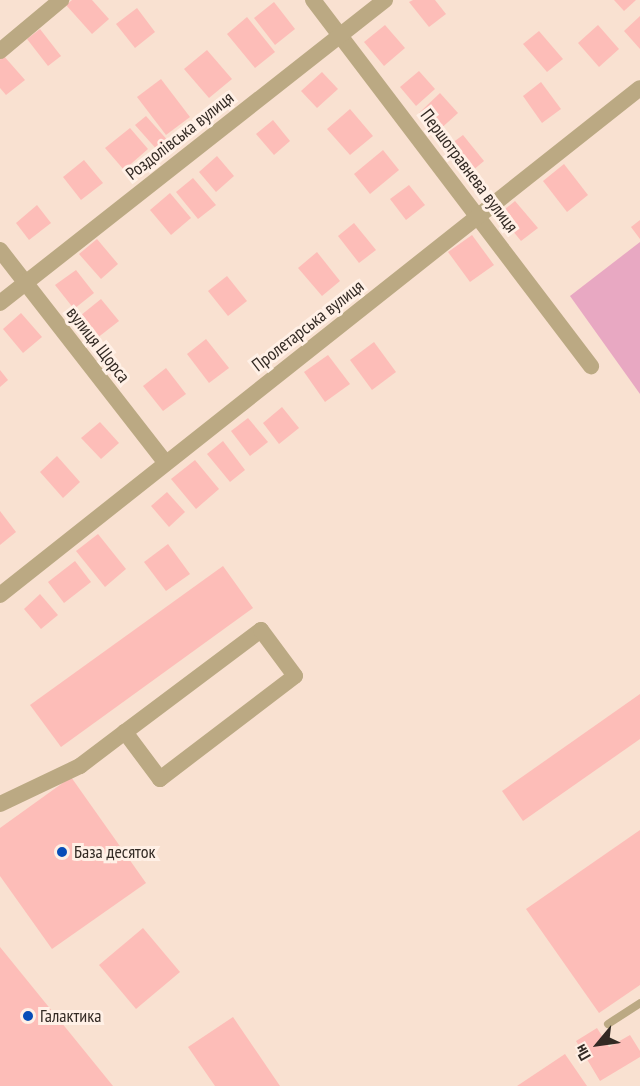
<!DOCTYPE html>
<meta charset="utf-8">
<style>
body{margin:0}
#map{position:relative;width:640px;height:1086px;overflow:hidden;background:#f9e1d1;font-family:"PT Sans Narrow",sans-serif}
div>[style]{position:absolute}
.green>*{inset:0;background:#e8a8c2}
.building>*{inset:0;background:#fdbdb8}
.service>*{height:8px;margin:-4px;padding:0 4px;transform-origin:4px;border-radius:4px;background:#bba983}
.minor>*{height:16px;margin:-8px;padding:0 8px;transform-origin:8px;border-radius:8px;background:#bba983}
.dots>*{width:16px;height:16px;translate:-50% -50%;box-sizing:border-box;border:3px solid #fff0e6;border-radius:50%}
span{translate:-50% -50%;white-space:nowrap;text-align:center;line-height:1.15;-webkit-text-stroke:6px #fff0e6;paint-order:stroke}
.street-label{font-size:18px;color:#332a24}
.poi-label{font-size:18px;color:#332a24}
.left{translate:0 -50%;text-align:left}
.north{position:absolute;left:568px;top:1014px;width:60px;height:60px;-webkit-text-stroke:4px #fff0e6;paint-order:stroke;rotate:241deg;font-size:16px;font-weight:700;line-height:24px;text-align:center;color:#332a24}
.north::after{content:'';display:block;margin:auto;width:21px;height:27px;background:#332a24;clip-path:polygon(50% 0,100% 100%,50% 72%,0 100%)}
</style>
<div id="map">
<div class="green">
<div style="clip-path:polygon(640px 242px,640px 394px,570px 296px)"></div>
</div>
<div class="building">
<div style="clip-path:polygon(72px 0,92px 0,109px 19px,92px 34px,66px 5px)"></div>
<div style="clip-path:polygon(413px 0,435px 0,446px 14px,429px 27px,409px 2px)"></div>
<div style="clip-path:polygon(614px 0,636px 0,624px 11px)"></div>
<div style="clip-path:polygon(274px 2px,295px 29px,275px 45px,254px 18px)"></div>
<div style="clip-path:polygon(137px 8px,155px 32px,135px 48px,116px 24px)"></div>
<div style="clip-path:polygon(640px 16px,640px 49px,624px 31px)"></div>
<div style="clip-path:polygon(247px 17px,275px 52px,255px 68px,227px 34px)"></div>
<div style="clip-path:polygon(385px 25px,405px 48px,384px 66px,364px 42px)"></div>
<div style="clip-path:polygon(598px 25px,619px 49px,599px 67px,578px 43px)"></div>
<div style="clip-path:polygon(40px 29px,61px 56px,48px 66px,27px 39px)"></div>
<div style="clip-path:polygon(539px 31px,563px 59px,547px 72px,523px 44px)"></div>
<div style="clip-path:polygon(207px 50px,232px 79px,209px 98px,184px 69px)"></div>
<div style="clip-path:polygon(3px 55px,25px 80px,6px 95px,0 88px,0 57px)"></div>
<div style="clip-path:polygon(419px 71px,435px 89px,416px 106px,400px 87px)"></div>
<div style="clip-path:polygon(322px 72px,338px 89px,317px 108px,301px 91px)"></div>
<div style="clip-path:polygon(161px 79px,190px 117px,166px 135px,137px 97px)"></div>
<div style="clip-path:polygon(541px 82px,561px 109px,542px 123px,523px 96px)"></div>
<div style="clip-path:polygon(440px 93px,458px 113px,437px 132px,419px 113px)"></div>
<div style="clip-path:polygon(350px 109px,373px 136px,350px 155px,327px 129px)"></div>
<div style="clip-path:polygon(146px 116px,170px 143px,159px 152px,135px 125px)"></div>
<div style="clip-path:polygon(273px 120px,290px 141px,274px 155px,256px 134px)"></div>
<div style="clip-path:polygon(130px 128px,148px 149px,124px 170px,105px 148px)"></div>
<div style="clip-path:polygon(463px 135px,484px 161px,466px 176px,444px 149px)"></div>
<div style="clip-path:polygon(383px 150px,399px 170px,370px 194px,354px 174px)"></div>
<div style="clip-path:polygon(217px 156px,234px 176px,216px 192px,199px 172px)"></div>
<div style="clip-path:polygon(84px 160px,103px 183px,81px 200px,63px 177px)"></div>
<div style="clip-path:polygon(564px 164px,588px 195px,567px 212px,543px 181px)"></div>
<div style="clip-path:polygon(193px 178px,216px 205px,198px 219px,176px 192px)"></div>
<div style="clip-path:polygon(409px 185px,425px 205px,406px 220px,390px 199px)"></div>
<div style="clip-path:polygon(170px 193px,191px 218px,171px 235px,150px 210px)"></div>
<div style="clip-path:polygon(515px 201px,538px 228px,521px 241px,499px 214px)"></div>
<div style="clip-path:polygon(37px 205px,51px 223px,29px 240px,16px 223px)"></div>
<div style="clip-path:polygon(640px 220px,640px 239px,631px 227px)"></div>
<div style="clip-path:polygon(354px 223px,376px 250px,359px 263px,338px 236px)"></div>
<div style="clip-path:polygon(472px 235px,494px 265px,470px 282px,448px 252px)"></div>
<div style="clip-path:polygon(97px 239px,118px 264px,101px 279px,79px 254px)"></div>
<div style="clip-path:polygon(317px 252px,340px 281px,322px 296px,298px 268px)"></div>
<div style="clip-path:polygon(76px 270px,94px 293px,74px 309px,55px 285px)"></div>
<div style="clip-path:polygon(227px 276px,247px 301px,228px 316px,208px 291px)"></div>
<div style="clip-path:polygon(101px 299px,119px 321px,92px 342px,75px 320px)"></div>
<div style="clip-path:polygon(21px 313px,42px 337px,23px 353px,3px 329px)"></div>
<div style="clip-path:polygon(206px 339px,229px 368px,209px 383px,187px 354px)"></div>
<div style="clip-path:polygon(374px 342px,396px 372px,372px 390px,350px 360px)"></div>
<div style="clip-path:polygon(328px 355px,350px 384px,325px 402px,304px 372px)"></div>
<div style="clip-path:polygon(166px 368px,186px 394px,163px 411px,143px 386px)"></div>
<div style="clip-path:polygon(0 370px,8px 380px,0 387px)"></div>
<div style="clip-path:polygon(282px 407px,299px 428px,279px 444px,263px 423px)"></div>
<div style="clip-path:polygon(248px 418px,268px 442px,250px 456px,231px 431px)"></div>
<div style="clip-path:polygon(100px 422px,119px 443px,101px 459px,81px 438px)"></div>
<div style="clip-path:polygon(223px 441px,245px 470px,230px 482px,207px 454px)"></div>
<div style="clip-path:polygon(57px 456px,80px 482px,63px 498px,40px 472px)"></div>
<div style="clip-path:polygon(195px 460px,219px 489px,196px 509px,171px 479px)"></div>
<div style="clip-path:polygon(167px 492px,185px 512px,169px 527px,151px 506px)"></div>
<div style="clip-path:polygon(0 511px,16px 532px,0 545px)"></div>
<div style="clip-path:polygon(98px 534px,126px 569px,105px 587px,76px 551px)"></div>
<div style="clip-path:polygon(168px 544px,190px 574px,166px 591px,144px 562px)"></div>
<div style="clip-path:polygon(75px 561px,91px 582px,64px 603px,48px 582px)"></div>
<div style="clip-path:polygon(223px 566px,253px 608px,61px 747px,30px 705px)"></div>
<div style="clip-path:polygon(40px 594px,58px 615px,41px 629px,24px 609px)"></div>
<div style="clip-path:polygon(640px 694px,640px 739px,523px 821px,502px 791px)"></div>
<div style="clip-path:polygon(71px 777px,146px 883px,52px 949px,0 876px,0 828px)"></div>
<div style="clip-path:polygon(640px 830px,640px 985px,599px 1013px,526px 909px)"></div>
<div style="clip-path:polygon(143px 928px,180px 972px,136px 1009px,99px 965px)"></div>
<div style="clip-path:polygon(0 947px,113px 1086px,0 1086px)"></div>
<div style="clip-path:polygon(233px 1017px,280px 1086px,215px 1086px,188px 1047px)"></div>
<div style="clip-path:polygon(597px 1028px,609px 1047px,630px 1035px,640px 1051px,640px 1057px,600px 1081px,576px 1041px)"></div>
<div style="clip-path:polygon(565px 1054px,587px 1086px,517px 1086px)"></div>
</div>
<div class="service">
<div style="left:608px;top:1024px;width:38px;rotate:-33deg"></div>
</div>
<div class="minor">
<div style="left:313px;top:0;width:460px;rotate:52.8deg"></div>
<div style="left:0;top:51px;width:80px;rotate:-39.9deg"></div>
<div style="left:0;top:250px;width:270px;rotate:52.1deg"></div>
<div style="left:0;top:303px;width:490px;rotate:-38.2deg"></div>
<div style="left:0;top:595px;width:816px;rotate:-38.39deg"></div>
<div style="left:0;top:804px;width:89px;rotate:-25.4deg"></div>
<div style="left:80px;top:766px;width:56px;rotate:-37.1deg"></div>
<div style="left:125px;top:732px;width:170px;rotate:-36.9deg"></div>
<div style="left:261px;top:630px;width:57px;rotate:53.5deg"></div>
<div style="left:295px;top:676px;width:170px;rotate:142.7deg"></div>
<div style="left:160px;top:779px;width:59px;rotate:-126.7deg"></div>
</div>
<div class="dots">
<div style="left:62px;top:852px;background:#084db8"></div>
<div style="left:28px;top:1016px;background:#084db8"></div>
</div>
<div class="street-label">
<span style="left:180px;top:136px;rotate:-38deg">Роздолівська вулиця</span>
<span style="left:469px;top:171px;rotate:53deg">Першотравнева вулиця</span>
<span style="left:308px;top:326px;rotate:-38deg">Пролетарська вулиця</span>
<span style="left:98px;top:345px;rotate:52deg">вулиця Щорса</span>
</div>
<div class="poi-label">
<span class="left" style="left:74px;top:852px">База десяток</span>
<span class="left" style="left:40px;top:1016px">Галактика</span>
</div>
<div class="north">Пн</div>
</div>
